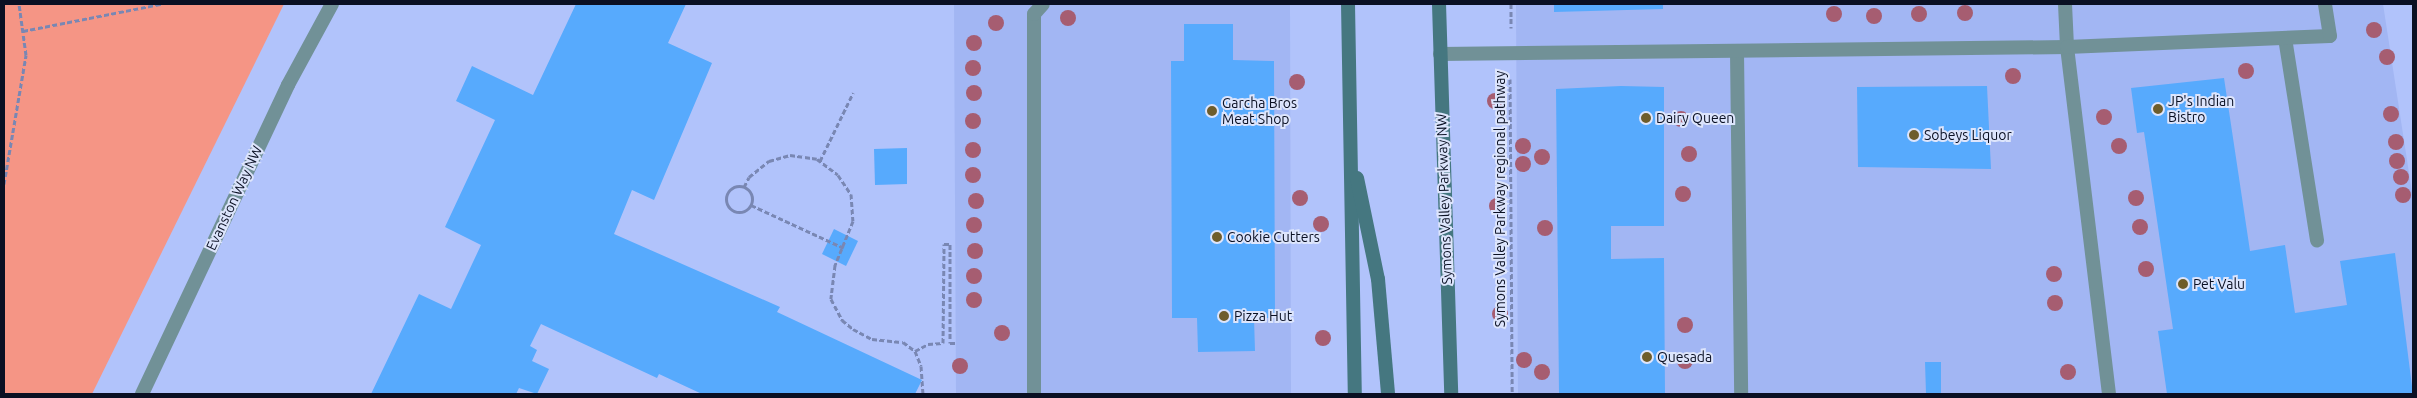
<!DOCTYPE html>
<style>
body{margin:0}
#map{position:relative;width:2417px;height:398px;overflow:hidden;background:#b1c3fb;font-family:Ubuntu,sans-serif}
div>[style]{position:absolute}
.built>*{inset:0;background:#a2b6f3}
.green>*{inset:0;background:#f59585}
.building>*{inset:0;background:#57aafd}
.path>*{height:3px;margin-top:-1.5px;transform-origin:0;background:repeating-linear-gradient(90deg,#7987b3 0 5px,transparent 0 7.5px)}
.path>.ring{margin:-1.5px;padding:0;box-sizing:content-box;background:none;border:3px solid #7987b3;border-radius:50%}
.service>*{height:14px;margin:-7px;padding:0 7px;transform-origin:7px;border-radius:7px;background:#719197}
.tertiary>*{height:14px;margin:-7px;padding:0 7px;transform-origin:7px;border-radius:7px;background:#719197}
.secondary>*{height:14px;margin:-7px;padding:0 7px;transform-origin:7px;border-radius:7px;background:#457780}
.trees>*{width:16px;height:16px;margin:-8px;border-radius:50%;background:#a65d71}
.dots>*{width:14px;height:14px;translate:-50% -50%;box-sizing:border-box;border:2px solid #dde5fc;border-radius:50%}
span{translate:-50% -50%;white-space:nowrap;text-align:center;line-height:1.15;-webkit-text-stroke:4px #dde5fc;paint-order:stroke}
.poi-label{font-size:14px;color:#0a1023}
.left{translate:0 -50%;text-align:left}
.street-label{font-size:14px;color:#0a1023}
.frame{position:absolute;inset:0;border:5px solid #0a1023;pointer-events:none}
</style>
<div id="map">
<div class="built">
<div style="clip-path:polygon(954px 4px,1290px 4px,1291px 394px,956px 394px)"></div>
<div style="clip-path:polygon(1516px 4px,2383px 4px,2413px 199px,2413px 394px,1518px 394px)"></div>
</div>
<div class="green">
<div style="clip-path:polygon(4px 4px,284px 4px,92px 394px,4px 394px)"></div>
</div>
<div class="building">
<div style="clip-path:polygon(576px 4px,686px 4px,668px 43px,712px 63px,654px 200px,632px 190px,614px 234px,780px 307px,777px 312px,922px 380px,915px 394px,702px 394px,659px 374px,657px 378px,541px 324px,530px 346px,537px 350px,532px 361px,549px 369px,537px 394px,519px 388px,516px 394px,371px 394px,419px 294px,451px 309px,481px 245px,445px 227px,495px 120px,456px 101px,472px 66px,533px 95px)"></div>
<div style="clip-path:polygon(1554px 4px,1663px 4px,1663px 9px,1554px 12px)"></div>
<div style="clip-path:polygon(1184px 24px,1233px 24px,1233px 60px,1274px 61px,1275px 318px,1254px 318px,1255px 351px,1198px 352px,1197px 318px,1172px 318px,1171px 61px,1184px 61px)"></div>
<div style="clip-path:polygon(2224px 78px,2250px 251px,2285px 245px,2295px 313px,2347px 305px,2340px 261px,2395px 253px,2413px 394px,2167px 394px,2158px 331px,2173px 329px,2144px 132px,2137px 133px,2131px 88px)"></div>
<div style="clip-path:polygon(1621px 86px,1664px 87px,1664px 226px,1611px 226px,1611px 259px,1664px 258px,1665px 394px,1559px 394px,1556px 89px)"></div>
<div style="clip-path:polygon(1987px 86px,1991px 169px,1858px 167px,1857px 87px)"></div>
<div style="clip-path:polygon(907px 148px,907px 184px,875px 185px,874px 149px)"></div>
<div style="clip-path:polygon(834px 229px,858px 241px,846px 266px,822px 254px)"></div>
<div style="clip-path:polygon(1925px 362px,1941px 362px,1941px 394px,1926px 394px)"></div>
</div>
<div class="path">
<div style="left:1511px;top:4px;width:24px;rotate:90deg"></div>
<div style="left:23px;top:31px;width:141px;rotate:-11.1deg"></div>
<div style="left:1510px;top:79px;width:315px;rotate:89.6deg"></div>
<div style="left:820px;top:161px;width:76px;rotate:-64.1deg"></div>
<div style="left:4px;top:184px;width:131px;rotate:-80.3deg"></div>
<div style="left:26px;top:55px;width:51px;rotate:-97.8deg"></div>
<div class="ring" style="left:726px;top:186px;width:23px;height:23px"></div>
<div style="left:744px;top:187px;width:11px;rotate:-63deg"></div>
<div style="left:749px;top:177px;width:26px;rotate:-39deg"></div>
<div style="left:769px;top:161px;width:22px;rotate:-16deg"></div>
<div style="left:790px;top:155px;width:27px;rotate:8deg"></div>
<div style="left:817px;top:159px;width:26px;rotate:37deg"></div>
<div style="left:838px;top:175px;width:23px;rotate:56deg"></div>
<div style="left:851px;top:194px;width:27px;rotate:86deg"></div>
<div style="left:853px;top:221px;width:48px;rotate:112.2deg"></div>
<div style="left:835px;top:265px;width:34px;rotate:97deg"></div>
<div style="left:831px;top:299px;width:24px;rotate:62deg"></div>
<div style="left:842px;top:320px;width:14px;rotate:39deg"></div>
<div style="left:853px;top:329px;width:21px;rotate:28deg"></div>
<div style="left:872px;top:339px;width:31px;rotate:6deg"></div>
<div style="left:903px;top:342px;width:15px;rotate:37deg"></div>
<div style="left:915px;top:351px;width:16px;rotate:68deg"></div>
<div style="left:921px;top:366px;width:28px;rotate:86deg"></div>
<div style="left:751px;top:205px;width:102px;rotate:24.8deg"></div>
<div style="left:915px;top:351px;width:15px;rotate:-28deg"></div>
<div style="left:928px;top:344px;width:15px;rotate:-4deg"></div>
<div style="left:943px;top:343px;width:99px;rotate:-89.4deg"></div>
<div style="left:944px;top:244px;width:6px"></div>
<div style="left:950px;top:244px;width:99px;rotate:90deg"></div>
<div style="left:950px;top:343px;width:5px"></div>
</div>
<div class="service">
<div style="left:2065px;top:4px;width:43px;rotate:87.3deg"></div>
<div style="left:2067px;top:47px;width:350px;rotate:83.1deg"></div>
<div style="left:2285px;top:38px;width:205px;rotate:81deg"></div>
<div style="left:1737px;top:52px;width:342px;rotate:89.3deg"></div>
<div style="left:1440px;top:54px;width:627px;rotate:-0.64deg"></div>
<div style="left:2067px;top:47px;width:263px;rotate:-2.4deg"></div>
<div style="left:2330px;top:36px;width:32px;rotate:-99deg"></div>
<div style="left:1034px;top:394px;width:380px;rotate:-90deg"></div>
<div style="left:1034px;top:14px;width:13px;rotate:-48deg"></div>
</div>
<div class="tertiary">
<div style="left:142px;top:394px;width:342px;rotate:-64.7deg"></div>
<div style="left:288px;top:85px;width:92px;rotate:-61.5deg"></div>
</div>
<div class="secondary">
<div style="left:1348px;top:4px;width:390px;rotate:89deg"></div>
<div style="left:1439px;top:4px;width:390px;rotate:88.2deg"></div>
<div style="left:1357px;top:178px;width:103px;rotate:78.3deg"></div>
<div style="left:1378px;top:279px;width:115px;rotate:85deg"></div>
</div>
<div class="trees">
<div style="left:1965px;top:13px"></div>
<div style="left:1834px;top:14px"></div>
<div style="left:1919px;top:14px"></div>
<div style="left:1874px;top:16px"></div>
<div style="left:1068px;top:18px"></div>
<div style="left:996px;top:23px"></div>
<div style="left:2374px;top:30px"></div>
<div style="left:974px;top:43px"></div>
<div style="left:2387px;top:57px"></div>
<div style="left:973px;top:68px"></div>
<div style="left:2246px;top:71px"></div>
<div style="left:2013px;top:76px"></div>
<div style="left:1297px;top:82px"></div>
<div style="left:974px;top:93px"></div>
<div style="left:1495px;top:101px"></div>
<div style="left:2391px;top:114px"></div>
<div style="left:2104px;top:117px"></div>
<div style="left:1681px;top:119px"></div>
<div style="left:973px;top:121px"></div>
<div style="left:2396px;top:142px"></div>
<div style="left:1523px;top:146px"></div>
<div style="left:2119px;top:146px"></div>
<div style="left:973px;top:150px"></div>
<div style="left:1689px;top:154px"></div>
<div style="left:1542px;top:157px"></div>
<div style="left:2397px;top:161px"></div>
<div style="left:1523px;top:164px"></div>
<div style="left:973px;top:175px"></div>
<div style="left:2401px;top:177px"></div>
<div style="left:1683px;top:194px"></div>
<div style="left:2403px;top:195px"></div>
<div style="left:1300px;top:198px"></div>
<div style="left:2136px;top:198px"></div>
<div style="left:976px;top:201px"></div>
<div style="left:1497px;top:206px"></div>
<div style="left:1321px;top:224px"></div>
<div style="left:974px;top:225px"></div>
<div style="left:2140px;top:227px"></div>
<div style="left:1545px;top:228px"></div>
<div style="left:975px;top:251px"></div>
<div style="left:2146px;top:269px"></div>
<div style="left:2054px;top:274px"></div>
<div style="left:974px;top:276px"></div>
<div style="left:974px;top:300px"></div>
<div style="left:2055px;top:303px"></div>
<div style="left:1500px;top:314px"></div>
<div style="left:1685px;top:325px"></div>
<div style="left:1002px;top:333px"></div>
<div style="left:1323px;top:338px"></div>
<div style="left:1524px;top:360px"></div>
<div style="left:1685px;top:361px"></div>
<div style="left:960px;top:366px"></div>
<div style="left:1542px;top:372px"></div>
<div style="left:2068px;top:372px"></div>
</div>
<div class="dots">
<div style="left:2158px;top:109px;background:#6e5d2b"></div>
<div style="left:1212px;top:111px;background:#6e5d2b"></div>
<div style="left:1646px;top:118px;background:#6e5d2b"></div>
<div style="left:1914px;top:135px;background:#6e5d2b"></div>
<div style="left:1217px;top:237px;background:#6e5d2b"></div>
<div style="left:2183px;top:284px;background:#6e5d2b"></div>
<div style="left:1224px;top:316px;background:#6e5d2b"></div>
<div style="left:1647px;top:357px;background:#6e5d2b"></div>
</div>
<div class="poi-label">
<span class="left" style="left:2168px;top:109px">JP's Indian<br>Bistro</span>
<span class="left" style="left:1222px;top:111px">Garcha Bros<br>Meat Shop</span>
<span class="left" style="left:1656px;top:118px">Dairy Queen</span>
<span class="left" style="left:1924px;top:135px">Sobeys Liquor</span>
<span class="left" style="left:1227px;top:237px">Cookie Cutters</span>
<span class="left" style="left:2193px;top:284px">Pet Valu</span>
<span class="left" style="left:1234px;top:316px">Pizza Hut</span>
<span class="left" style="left:1657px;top:357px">Quesada</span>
</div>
<div class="street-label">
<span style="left:234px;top:198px;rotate:-65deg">Evanston Way NW</span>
<span style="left:1444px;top:199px;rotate:-92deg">Symons Valley Parkway NW</span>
<span style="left:1500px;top:199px;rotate:-90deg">Symons Valley Parkway regional pathway</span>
</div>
<div class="frame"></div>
</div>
